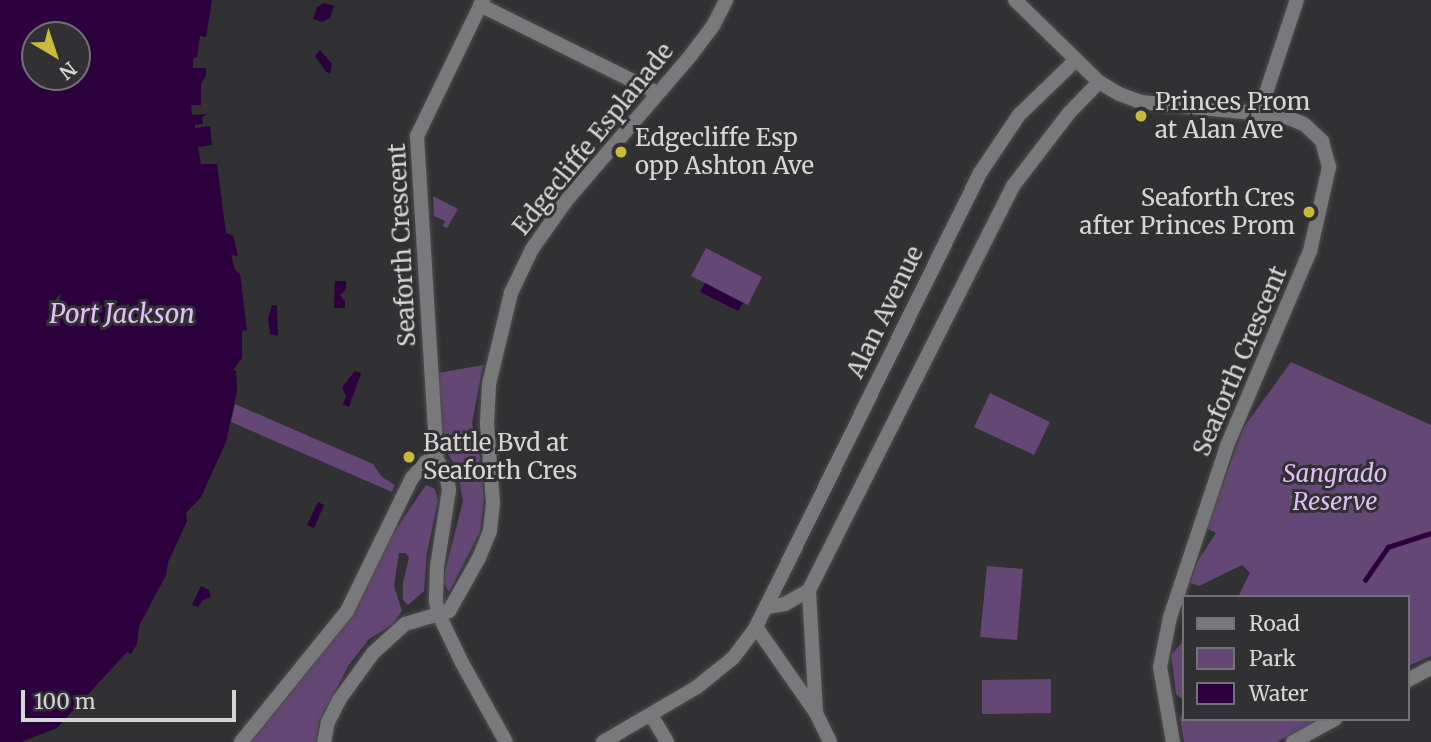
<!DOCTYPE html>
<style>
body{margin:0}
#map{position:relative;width:1431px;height:742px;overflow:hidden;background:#313032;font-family:Merriweather,serif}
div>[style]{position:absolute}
.green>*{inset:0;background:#654775}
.water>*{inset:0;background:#2b003d}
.stream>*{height:4.5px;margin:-2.25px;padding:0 2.25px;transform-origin:2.25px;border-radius:2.25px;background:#2b003d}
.roads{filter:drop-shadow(0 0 2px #4e4d4f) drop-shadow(0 0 2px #4e4d4f)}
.street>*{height:14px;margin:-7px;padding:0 7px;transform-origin:7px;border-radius:7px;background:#79787a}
.dots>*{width:19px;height:19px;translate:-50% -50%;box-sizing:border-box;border:4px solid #313032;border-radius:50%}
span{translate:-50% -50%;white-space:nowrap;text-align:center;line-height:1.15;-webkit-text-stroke:6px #313032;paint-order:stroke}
.poi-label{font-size:24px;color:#d6d6d7}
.left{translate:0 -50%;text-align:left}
.right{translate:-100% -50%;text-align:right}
.street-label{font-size:24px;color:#d6d6d7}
.park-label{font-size:24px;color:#e0bef5;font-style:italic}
.water-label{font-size:26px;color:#e2c0f7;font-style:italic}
.legend{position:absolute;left:1182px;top:595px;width:228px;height:126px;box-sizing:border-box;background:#313032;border:2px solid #737274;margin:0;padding:9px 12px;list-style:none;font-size:21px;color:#d6d6d7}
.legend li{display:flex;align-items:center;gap:14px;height:35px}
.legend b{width:35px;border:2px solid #737274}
.north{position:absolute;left:21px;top:21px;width:70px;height:70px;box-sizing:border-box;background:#313032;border:2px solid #737274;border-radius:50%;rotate:141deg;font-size:19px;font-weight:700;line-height:28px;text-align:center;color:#d6d6d7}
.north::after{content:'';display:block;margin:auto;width:24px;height:32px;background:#c9ba3a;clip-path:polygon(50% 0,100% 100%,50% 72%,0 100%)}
.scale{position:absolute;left:21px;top:690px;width:215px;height:32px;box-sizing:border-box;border:4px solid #d6d6d7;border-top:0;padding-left:9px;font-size:21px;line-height:24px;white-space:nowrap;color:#d6d6d7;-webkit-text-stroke:5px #313032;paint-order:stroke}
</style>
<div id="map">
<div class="green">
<div style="clip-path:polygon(433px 196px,458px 209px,447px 228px,443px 226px,445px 221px,434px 216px)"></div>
<div style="clip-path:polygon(706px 248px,762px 277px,748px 305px,691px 276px)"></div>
<div style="clip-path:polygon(1291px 362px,1431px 425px,1431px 656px,1408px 666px,1408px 597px,1238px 597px,1250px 573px,1242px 565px,1199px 586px,1190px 583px,1197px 562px,1216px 533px,1206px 528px,1244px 427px)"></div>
<div style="clip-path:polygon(483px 365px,472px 423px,480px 457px,484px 499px,480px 532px,449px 592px,444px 584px,445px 571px,463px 501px,457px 469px,443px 446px,438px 373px)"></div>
<div style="clip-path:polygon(990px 393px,1050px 422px,1034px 455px,974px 427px)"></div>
<div style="clip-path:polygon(235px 404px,373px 464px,382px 477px,395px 485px,392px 492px,231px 422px)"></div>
<div style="clip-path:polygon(426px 485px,435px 489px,438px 500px,427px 553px,424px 591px,408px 605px,403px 600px,403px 582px,409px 558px,406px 553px,399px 553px,394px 586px,402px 611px,392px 625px,369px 639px,349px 665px,319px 721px,316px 742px,251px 742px)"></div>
<div style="clip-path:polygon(987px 566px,1023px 569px,1017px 640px,980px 637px)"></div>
<div style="clip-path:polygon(1184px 640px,1184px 701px,1176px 694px,1171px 655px)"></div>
<div style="clip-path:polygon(1051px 679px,1051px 713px,982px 714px,982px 680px)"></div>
<div style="clip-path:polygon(1184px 710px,1184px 719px,1320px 719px,1277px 742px,1184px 742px,1180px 718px)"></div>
</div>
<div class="water">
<div style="clip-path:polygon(evenodd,0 0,212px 0,206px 37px,200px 36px,197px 57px,193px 58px,193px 68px,206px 68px,206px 75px,201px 84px,201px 105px,191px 105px,192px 115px,208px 114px,202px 117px,203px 124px,195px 125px,195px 128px,210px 126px,212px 145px,198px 147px,201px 164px,217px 164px,226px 233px,233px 235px,238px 256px,231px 255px,235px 270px,240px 274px,247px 331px,243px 330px,242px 334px,242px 358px,233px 370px,236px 371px,237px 391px,226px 442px,201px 497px,186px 513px,187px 521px,168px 562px,166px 575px,139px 626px,137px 644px,131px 654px,127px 652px,57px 728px,21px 742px,0 742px,0 0,35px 35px,77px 35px,77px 77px,35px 77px,35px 35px)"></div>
<div style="clip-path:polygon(324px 3px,334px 6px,330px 18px,322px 22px,313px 19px,317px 7px)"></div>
<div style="clip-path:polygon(320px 50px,332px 64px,330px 73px,326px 72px,315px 56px)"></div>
<div style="clip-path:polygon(335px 281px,346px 281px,346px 289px,340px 295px,345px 301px,345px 308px,334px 308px)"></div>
<div style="clip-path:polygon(705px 283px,743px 303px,738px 311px,700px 292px)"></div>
<div style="clip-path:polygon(272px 305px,277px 306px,278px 336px,270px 334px,268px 319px)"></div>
<div style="clip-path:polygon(355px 371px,361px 373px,349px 407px,343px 405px,346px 396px,342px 387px)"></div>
<div style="clip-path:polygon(318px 502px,324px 505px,314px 528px,307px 525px)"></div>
<div style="clip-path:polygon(201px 586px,209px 590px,211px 597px,203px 600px,198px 607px,192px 605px)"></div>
</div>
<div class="stream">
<div style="left:1365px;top:580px;width:40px;rotate:-55.1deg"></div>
<div style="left:1388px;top:547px;width:45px;rotate:-18deg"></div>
</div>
<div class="roads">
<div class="street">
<div style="left:483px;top:0;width:151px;rotate:115.9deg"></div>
<div style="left:417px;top:136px;width:325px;rotate:86.5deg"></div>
<div style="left:437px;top:460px;width:17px;rotate:57deg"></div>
<div style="left:446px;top:474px;width:16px;rotate:79deg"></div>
<div style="left:449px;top:490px;width:78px;rotate:98.9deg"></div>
<div style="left:437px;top:567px;width:35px;rotate:92deg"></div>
<div style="left:436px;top:602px;width:13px;rotate:77deg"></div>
<div style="left:439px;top:615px;width:53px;rotate:64.4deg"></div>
<div style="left:462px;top:663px;width:90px;rotate:60.9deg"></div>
<div style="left:1015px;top:0;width:117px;rotate:44.3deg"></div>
<div style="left:1099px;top:82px;width:23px;rotate:31deg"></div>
<div style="left:1119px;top:94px;width:23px;rotate:20deg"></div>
<div style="left:1141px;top:102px;width:143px;rotate:5.6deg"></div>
<div style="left:1283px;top:116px;width:22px;rotate:21deg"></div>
<div style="left:1304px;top:124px;width:25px;rotate:43deg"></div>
<div style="left:1322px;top:141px;width:27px;rotate:75deg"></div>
<div style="left:1329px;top:167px;width:86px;rotate:102.7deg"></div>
<div style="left:1310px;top:251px;width:212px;rotate:113.1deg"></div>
<div style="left:1227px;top:446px;width:180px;rotate:108.4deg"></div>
<div style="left:1170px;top:617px;width:51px;rotate:101.3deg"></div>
<div style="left:1160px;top:667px;width:76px;rotate:80.2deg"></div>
<div style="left:480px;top:5px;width:198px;rotate:26.4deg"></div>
<div style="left:1259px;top:114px;width:120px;rotate:-71.6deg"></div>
<div style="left:767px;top:607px;width:18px;rotate:-9deg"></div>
<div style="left:785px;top:604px;width:28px;rotate:-30deg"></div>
<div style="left:756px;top:627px;width:105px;rotate:55.1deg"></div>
<div style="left:816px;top:713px;width:32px;rotate:64deg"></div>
<div style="left:1408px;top:680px;width:26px;rotate:-28deg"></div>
<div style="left:816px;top:713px;width:123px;rotate:-93.3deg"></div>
<div style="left:809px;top:590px;width:453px;rotate:-63.2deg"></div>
<div style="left:1013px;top:186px;width:92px;rotate:-52.5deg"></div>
<div style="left:1069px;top:113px;width:43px;rotate:-45.9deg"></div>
<div style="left:651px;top:715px;width:31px;rotate:59deg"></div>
<div style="left:241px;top:742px;width:169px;rotate:-51deg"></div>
<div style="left:347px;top:611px;width:148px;rotate:-64deg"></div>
<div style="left:412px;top:478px;width:21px;rotate:-49deg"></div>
<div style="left:426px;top:462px;width:11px;rotate:-10deg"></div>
<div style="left:324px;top:742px;width:20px;rotate:-79deg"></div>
<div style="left:328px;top:722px;width:25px;rotate:-63deg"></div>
<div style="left:339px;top:700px;width:58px;rotate:-54.1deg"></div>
<div style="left:373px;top:653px;width:43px;rotate:-42.2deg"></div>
<div style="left:405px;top:624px;width:46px;rotate:-16.5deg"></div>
<div style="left:449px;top:611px;width:61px;rotate:-60.5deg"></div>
<div style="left:479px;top:558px;width:29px;rotate:-68deg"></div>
<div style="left:490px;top:531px;width:28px;rotate:-84deg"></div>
<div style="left:493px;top:503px;width:80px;rotate:-94.3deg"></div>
<div style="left:487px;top:423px;width:39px;rotate:-87deg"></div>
<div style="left:489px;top:384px;width:94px;rotate:-76.4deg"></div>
<div style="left:511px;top:293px;width:49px;rotate:-64.5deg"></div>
<div style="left:532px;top:249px;width:59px;rotate:-54.7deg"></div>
<div style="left:566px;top:201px;width:192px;rotate:-49.4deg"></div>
<div style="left:691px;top:55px;width:36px;rotate:-53deg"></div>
<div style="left:713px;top:26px;width:29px;rotate:-63deg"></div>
<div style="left:603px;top:742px;width:109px;rotate:-30.3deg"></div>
<div style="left:697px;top:687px;width:46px;rotate:-38.9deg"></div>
<div style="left:733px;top:658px;width:39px;rotate:-53deg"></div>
<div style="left:756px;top:627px;width:506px;rotate:-63.74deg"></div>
<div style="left:980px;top:173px;width:70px;rotate:-56.1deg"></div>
<div style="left:1019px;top:115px;width:79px;rotate:-44deg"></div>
<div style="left:1293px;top:742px;width:48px;rotate:-28.7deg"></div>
</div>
</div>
<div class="dots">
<div style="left:1141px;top:116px;background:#c9ba3a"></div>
<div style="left:621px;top:152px;background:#c9ba3a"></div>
<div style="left:1309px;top:212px;background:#c9ba3a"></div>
<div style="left:409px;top:457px;background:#c9ba3a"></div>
</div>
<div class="poi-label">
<span class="left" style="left:1155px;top:116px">Princes Prom<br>at Alan Ave</span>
<span class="left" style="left:635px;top:152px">Edgecliffe Esp<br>opp Ashton Ave</span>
<span class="right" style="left:1295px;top:212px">Seaforth Cres<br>after Princes Prom</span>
<span class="left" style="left:423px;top:457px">Battle Bvd at<br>Seaforth Cres</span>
</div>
<div class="street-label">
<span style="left:593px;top:139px;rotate:-51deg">Edgecliffe Esplanade</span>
<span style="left:402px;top:245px;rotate:-93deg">Seaforth Crescent</span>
<span style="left:885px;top:312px;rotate:-64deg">Alan Avenue</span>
<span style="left:1240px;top:361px;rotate:-67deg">Seaforth Crescent</span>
</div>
<div class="park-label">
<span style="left:1335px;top:488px">Sangrado<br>Reserve</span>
</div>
<div class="water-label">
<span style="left:122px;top:314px">Port Jackson</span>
</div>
<ul class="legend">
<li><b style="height:9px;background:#79787a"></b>Road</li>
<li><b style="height:19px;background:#654775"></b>Park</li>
<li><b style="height:19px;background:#2b003d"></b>Water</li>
</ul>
<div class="north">N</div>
<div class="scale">100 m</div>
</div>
